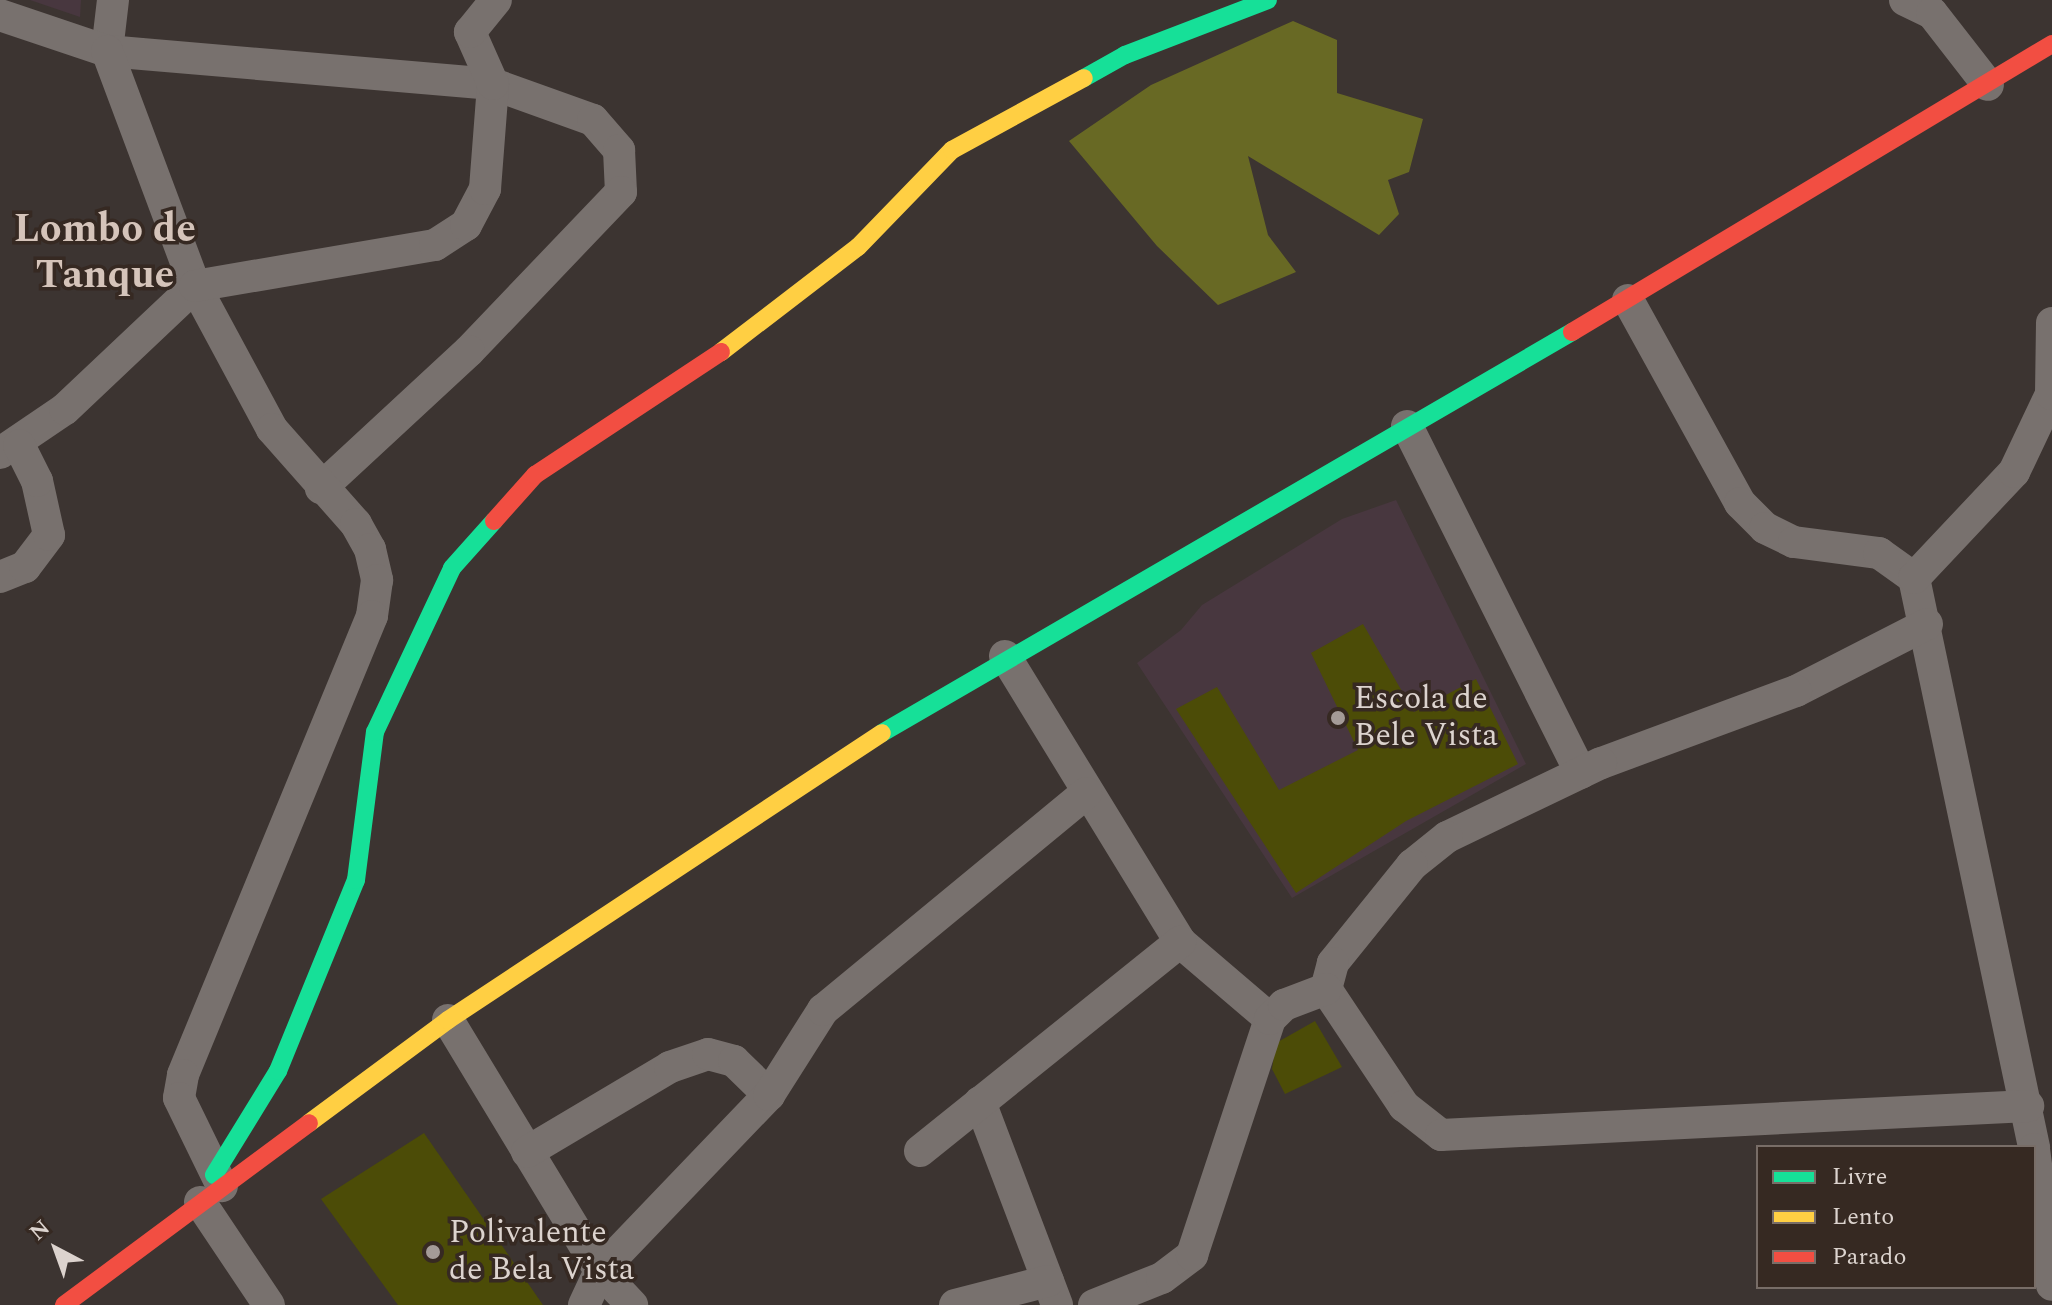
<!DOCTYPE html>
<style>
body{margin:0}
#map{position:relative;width:2052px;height:1305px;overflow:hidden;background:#3c3431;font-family:Spectral,serif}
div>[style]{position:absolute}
.education>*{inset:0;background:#48373f}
.green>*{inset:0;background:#4c4c07}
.forest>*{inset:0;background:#686924}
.street>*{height:32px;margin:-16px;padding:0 16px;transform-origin:16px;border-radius:16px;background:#78716e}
.fast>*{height:18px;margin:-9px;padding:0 9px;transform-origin:9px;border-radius:9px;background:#16e098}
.slow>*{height:18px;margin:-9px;padding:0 9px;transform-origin:9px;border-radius:9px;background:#ffcf43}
.jam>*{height:18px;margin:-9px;padding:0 9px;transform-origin:9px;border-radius:9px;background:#f24e42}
.dots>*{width:22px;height:22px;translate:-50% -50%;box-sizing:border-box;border:4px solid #362922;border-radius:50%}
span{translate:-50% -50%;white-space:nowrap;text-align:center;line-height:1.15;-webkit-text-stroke:7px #362922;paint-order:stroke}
.poi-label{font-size:32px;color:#dcd3ce}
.left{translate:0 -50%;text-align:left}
.district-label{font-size:40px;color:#d5c4ba;font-weight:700}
.legend{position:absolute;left:1756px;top:1145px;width:280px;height:144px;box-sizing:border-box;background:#362922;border:2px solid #786d67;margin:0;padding:10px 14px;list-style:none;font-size:24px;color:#dcd3ce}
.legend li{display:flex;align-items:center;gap:16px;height:40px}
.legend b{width:40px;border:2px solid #786d67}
.north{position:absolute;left:16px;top:1209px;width:80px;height:80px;-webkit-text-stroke:6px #362922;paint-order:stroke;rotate:319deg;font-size:22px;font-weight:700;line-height:32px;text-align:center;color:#dcd3ce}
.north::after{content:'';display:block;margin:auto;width:28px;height:36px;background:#dcd3ce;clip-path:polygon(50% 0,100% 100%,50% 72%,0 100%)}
</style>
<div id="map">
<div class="education">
<div style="clip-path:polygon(30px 0,81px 0,80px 17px)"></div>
<div style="clip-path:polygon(1396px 500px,1526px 764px,1292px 898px,1137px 663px,1181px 630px,1202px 605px,1342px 519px)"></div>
</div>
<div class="green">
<div style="clip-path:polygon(1363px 624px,1414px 712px,1476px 679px,1518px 764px,1406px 821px,1296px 893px,1176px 709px,1217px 687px,1279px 790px,1358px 750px,1311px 653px)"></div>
<div style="clip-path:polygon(1315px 1021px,1342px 1067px,1285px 1094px,1272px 1069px,1276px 1043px)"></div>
<div style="clip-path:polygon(424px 1133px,543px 1305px,398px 1305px,321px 1199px)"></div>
</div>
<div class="forest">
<div style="clip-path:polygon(1293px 21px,1337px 40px,1337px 93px,1423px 119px,1409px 172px,1388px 180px,1399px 214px,1379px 235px,1248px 156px,1268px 235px,1296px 272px,1218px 305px,1157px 246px,1069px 141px,1151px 85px)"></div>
</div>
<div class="street">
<div style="left:113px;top:0;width:51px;rotate:96.7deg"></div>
<div style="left:107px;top:51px;width:387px;rotate:4.9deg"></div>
<div style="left:493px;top:84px;width:106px;rotate:19.8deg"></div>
<div style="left:593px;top:120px;width:40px;rotate:49deg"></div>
<div style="left:619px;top:150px;width:42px;rotate:87.3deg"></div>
<div style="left:621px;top:192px;width:220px;rotate:133.7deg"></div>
<div style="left:469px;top:351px;width:202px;rotate:137.2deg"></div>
<div style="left:1905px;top:0;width:30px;rotate:26deg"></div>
<div style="left:1932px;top:13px;width:91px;rotate:52.1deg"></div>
<div style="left:0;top:15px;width:113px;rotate:18.6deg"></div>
<div style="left:107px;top:51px;width:251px;rotate:69.5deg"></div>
<div style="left:195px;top:286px;width:162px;rotate:61.7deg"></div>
<div style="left:272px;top:429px;width:127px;rotate:48.5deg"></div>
<div style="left:356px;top:524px;width:29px;rotate:61deg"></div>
<div style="left:370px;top:549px;width:32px;rotate:77deg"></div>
<div style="left:377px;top:580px;width:36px;rotate:98deg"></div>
<div style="left:372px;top:616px;width:496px;rotate:112.4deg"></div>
<div style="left:183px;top:1075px;width:23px;rotate:100deg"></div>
<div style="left:179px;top:1098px;width:98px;rotate:64deg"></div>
<div style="left:1628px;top:300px;width:232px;rotate:61.1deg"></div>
<div style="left:1740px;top:503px;width:35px;rotate:45deg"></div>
<div style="left:1765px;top:528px;width:32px;rotate:26deg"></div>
<div style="left:1794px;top:542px;width:86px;rotate:7.4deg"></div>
<div style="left:1879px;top:553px;width:43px;rotate:35.5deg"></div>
<div style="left:1914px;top:578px;width:582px;rotate:78.09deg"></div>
<div style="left:1407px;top:426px;width:388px;rotate:63.4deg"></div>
<div style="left:0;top:453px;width:78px;rotate:-34.1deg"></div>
<div style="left:65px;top:409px;width:179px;rotate:-43.4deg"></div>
<div style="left:195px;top:286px;width:243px;rotate:-9.7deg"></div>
<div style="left:435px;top:245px;width:37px;rotate:-33deg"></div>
<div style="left:466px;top:225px;width:41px;rotate:-62.2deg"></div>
<div style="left:485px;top:189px;width:105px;rotate:-85.6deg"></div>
<div style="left:493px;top:84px;width:57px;rotate:-113.9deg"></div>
<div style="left:470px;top:32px;width:41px;rotate:-50.9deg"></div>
<div style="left:0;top:577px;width:27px;rotate:-22deg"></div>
<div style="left:25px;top:567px;width:40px;rotate:-53deg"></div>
<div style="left:49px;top:535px;width:55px;rotate:-102.5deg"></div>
<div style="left:37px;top:481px;width:40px;rotate:-116.6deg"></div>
<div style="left:1914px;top:578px;width:146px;rotate:-46.7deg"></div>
<div style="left:2014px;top:472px;width:86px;rotate:-64.6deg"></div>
<div style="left:2051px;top:394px;width:71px;rotate:-89.2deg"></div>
<div style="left:1927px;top:624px;width:147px;rotate:152.9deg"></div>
<div style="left:1796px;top:691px;width:208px;rotate:159.7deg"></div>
<div style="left:1601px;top:763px;width:171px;rotate:154.3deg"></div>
<div style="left:1447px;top:837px;width:45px;rotate:141.3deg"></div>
<div style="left:1412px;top:865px;width:126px;rotate:128.9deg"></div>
<div style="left:1333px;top:963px;width:27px;rotate:105deg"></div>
<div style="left:1326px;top:989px;width:141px;rotate:56.3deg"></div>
<div style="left:1404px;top:1106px;width:47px;rotate:38.1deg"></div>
<div style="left:1441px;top:1135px;width:588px;rotate:-2.83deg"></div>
<div style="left:1005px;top:656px;width:335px;rotate:58.5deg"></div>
<div style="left:1180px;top:942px;width:118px;rotate:40.5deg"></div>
<div style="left:448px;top:1020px;width:293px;rotate:58.8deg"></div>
<div style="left:600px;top:1271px;width:47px;rotate:46.7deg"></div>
<div style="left:980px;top:1102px;width:217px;rotate:69.2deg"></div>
<div style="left:2034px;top:1149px;width:137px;rotate:82.5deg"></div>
<div style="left:920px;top:1151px;width:334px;rotate:-38.8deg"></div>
<div style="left:527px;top:1152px;width:166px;rotate:-30.7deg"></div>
<div style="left:670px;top:1067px;width:40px;rotate:-18.9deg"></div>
<div style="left:708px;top:1054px;width:27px;rotate:15deg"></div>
<div style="left:734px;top:1061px;width:49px;rotate:44.2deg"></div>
<div style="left:200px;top:1202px;width:124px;rotate:56.2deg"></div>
<div style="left:584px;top:1305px;width:38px;rotate:-65deg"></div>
<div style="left:600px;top:1271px;width:244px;rotate:-46.2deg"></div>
<div style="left:769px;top:1095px;width:101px;rotate:-57.6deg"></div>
<div style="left:823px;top:1010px;width:341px;rotate:-39.5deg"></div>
<div style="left:955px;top:1305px;width:96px;rotate:-14.5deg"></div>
<div style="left:1094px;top:1305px;width:73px;rotate:-21.7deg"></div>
<div style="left:1162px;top:1278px;width:38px;rotate:-37deg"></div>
<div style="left:1192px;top:1255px;width:249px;rotate:-71.7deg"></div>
<div style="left:1270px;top:1019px;width:20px;rotate:-45deg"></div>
<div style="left:1284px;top:1005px;width:45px;rotate:-20.9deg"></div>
</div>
<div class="fast">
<div style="left:1084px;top:78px;width:47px;rotate:-29.3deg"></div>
<div style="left:1125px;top:55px;width:153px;rotate:-21deg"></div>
<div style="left:882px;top:733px;width:798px;rotate:-30.16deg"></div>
<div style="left:214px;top:1175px;width:122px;rotate:-58.4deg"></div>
<div style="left:278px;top:1071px;width:206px;rotate:-67.8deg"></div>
<div style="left:356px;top:880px;width:149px;rotate:-82.7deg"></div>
<div style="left:375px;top:732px;width:181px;rotate:-64.8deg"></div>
<div style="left:452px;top:568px;width:63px;rotate:-48.2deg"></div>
</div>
<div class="slow">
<div style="left:721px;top:352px;width:173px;rotate:-37.5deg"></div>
<div style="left:858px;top:247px;width:135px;rotate:-45.9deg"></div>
<div style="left:952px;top:150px;width:150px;rotate:-28.6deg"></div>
<div style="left:309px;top:1123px;width:173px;rotate:-36.5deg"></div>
<div style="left:448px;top:1020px;width:520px;rotate:-33.48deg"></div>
</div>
<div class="jam">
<div style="left:1572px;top:332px;width:560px;rotate:-30.96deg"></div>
<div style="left:494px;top:521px;width:62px;rotate:-48.3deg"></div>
<div style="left:535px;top:475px;width:223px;rotate:-33.5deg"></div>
<div style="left:64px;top:1305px;width:305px;rotate:-36.6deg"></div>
</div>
<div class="dots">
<div style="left:1338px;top:718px;background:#a49b97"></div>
<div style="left:433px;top:1252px;background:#a49b97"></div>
</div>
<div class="poi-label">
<span class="left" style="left:1354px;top:718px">Escola de<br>Bele Vista</span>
<span class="left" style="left:449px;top:1252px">Polivalente<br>de Bela Vista</span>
</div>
<div class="district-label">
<span style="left:105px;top:253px">Lombo de<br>Tanque</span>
</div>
<ul class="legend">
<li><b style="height:10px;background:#16e098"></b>Livre</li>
<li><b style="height:10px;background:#ffcf43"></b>Lento</li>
<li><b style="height:10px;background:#f24e42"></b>Parado</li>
</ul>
<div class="north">N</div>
</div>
